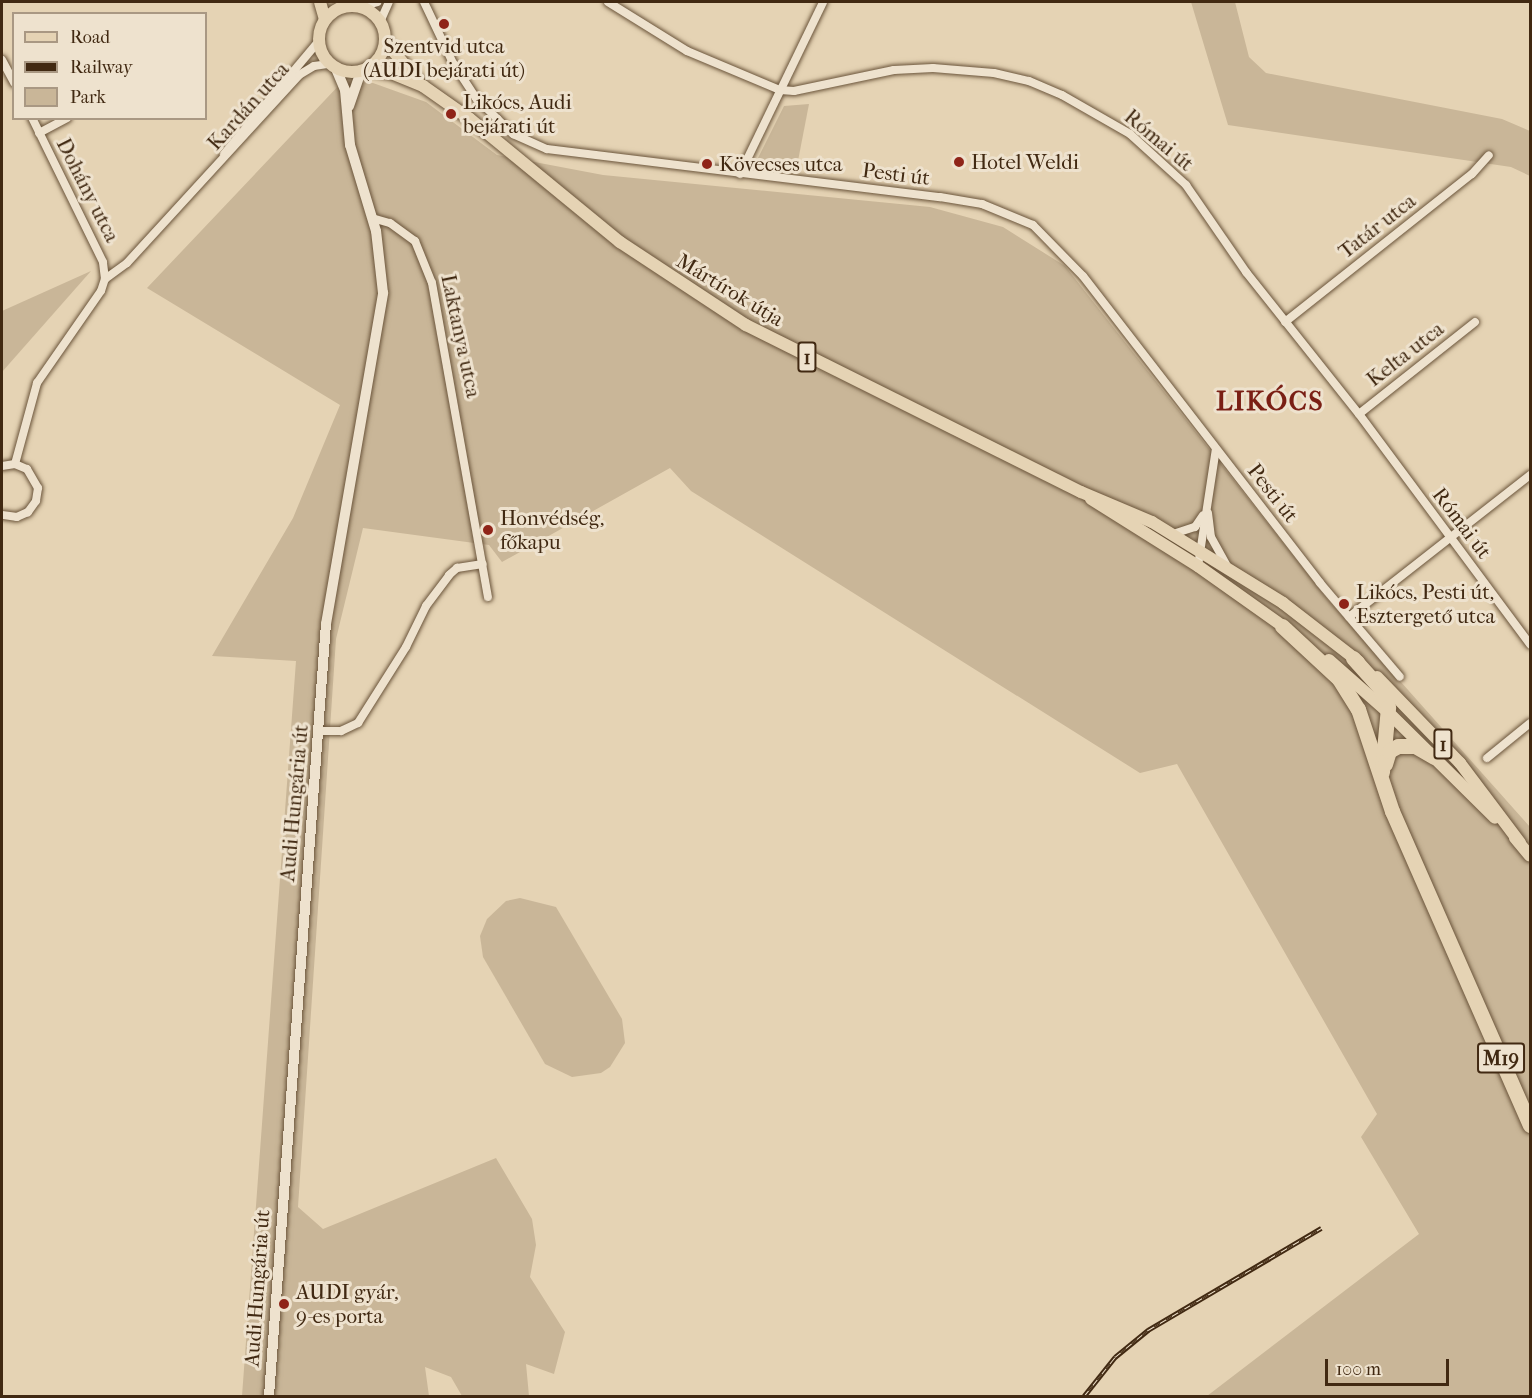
<!DOCTYPE html>
<meta charset="utf-8">
<style>
body{margin:0}
#map{position:relative;width:1532px;height:1398px;overflow:hidden;background:#e5d3b4;font-family:"IM FELL French Canon",serif}
div>[style]{position:absolute}
.green>*{inset:0;background:#c9b698}
.roads{filter:drop-shadow(0 0 2px #6a543a) drop-shadow(0 0 2px #6a543a)}
.street>*{height:8px;margin:-4px;padding:0 4px;transform-origin:4px;border-radius:4px;background:#eee2ce}
.secondary>*{height:10px;margin:-5px;padding:0 5px;transform-origin:5px;border-radius:5px;background:#eee2ce}
.primary>*{height:12px;margin:-6px;padding:0 6px;transform-origin:6px;border-radius:6px;background:#e5d3b4}
.primary>.ring{margin:-6px;padding:0;box-sizing:content-box;background:none;border:12px solid #e5d3b4;border-radius:50%}
.highway>*{height:15px;margin:-7.5px;padding:0 7.5px;transform-origin:7.5px;border-radius:7.5px;background:#e5d3b4}
.rail>*{height:4.5px;margin-top:-2.25px;transform-origin:0;background:repeating-linear-gradient(90deg,#eee2ce 0 7px,#412912 0 14px);box-sizing:border-box;border-block:2px solid #412912}
.dots>*{width:16px;height:16px;translate:-50% -50%;box-sizing:border-box;border:3px solid #eee2ce;border-radius:50%}
span{translate:-50% -50%;white-space:nowrap;text-align:center;line-height:1.15;-webkit-text-stroke:6px #eee2ce;paint-order:stroke}
.shield-label span{padding:2px 4px;background:#eee2ce;border:2px solid;border-radius:4px;-webkit-text-stroke-width:0}
.shield-label{font-size:20px;color:#412912;font-weight:700}
.poi-label{font-size:21px;color:#412912}
.left{translate:0 -50%;text-align:left}
.street-label{font-size:21px;color:#412912}
.district-label{font-size:27px;color:#7a1f14;font-weight:700;letter-spacing:1.5px}
.frame{position:absolute;inset:0;border:3px solid #412912;pointer-events:none}
.legend{position:absolute;left:12px;top:12px;width:195px;height:108px;box-sizing:border-box;background:#eee2ce;border:2px solid #a99883;margin:0;padding:8px 10px;list-style:none;font-size:18px;color:#412912}
.legend li{display:flex;align-items:center;gap:12px;height:30px}
.legend b{width:30px;border:2px solid #a99883}
.scale{position:absolute;left:1325px;top:1359px;width:124px;height:27px;box-sizing:border-box;border:3px solid #412912;border-top:0;padding-left:8px;font-size:18px;line-height:21px;white-space:nowrap;color:#412912;-webkit-text-stroke:4px #eee2ce;paint-order:stroke}
</style>
<div id="map">
<div class="green">
<div style="clip-path:polygon(1191px 2px,1235px 2px,1249px 57px,1266px 73px,1502px 119px,1530px 131px,1530px 176px,1511px 167px,1228px 125px)"></div>
<div style="clip-path:polygon(343px 81px,373px 83px,426px 102px,497px 155px,603px 175px,930px 207px,1003px 227px,1065px 266px,1328px 600px,1530px 827px,1530px 1396px,1207px 1396px,1419px 1234px,1361px 1137px,1377px 1114px,1177px 764px,1140px 773px,691px 491px,670px 468px,502px 562px,489px 545px,363px 528px,336px 639px,298px 1207px,323px 1229px,496px 1158px,532px 1219px,536px 1245px,530px 1277px,565px 1332px,554px 1374px,526px 1364px,529px 1396px,462px 1396px,451px 1377px,425px 1367px,429px 1396px,242px 1396px,296px 661px,212px 656px,293px 518px,340px 405px,147px 288px)"></div>
<div style="clip-path:polygon(809px 104px,797px 166px,756px 162px,784px 106px)"></div>
<div style="clip-path:polygon(91px 271px,2px 372px,2px 311px)"></div>
<div style="clip-path:polygon(520px 898px,556px 907px,622px 1019px,625px 1043px,610px 1067px,601px 1073px,572px 1077px,545px 1064px,483px 957px,480px 936px,487px 919px,506px 901px)"></div>
</div>
<div class="roads">
<div class="street">
<div style="left:424px;top:2px;width:68px;rotate:64.6deg"></div>
<div style="left:453px;top:63px;width:42px;rotate:56.7deg"></div>
<div style="left:476px;top:98px;width:52px;rotate:44.2deg"></div>
<div style="left:513px;top:134px;width:37px;rotate:24deg"></div>
<div style="left:547px;top:149px;width:396px;rotate:7deg"></div>
<div style="left:940px;top:197px;width:43px;rotate:9.5deg"></div>
<div style="left:982px;top:204px;width:55px;rotate:22.4deg"></div>
<div style="left:1033px;top:225px;width:71px;rotate:45.6deg"></div>
<div style="left:1083px;top:276px;width:388px;rotate:52.3deg"></div>
<div style="left:1320px;top:583px;width:123px;rotate:49.6deg"></div>
<div style="left:608px;top:2px;width:93px;rotate:31.8deg"></div>
<div style="left:687px;top:51px;width:101px;rotate:22.8deg"></div>
<div style="left:780px;top:90px;width:14px;rotate:4deg"></div>
<div style="left:794px;top:91px;width:102px;rotate:-11.9deg"></div>
<div style="left:894px;top:70px;width:39px;rotate:-3deg"></div>
<div style="left:933px;top:68px;width:61px;rotate:4.7deg"></div>
<div style="left:994px;top:73px;width:36px;rotate:13deg"></div>
<div style="left:1029px;top:81px;width:36px;rotate:23deg"></div>
<div style="left:1062px;top:95px;width:78px;rotate:29.8deg"></div>
<div style="left:1130px;top:134px;width:76px;rotate:42.3deg"></div>
<div style="left:1186px;top:185px;width:106px;rotate:55.4deg"></div>
<div style="left:1246px;top:272px;width:181px;rotate:51.5deg"></div>
<div style="left:1359px;top:414px;width:287px;rotate:53.4deg"></div>
<div style="left:360px;top:7px;width:18px;rotate:-16deg"></div>
<div style="left:380px;top:22px;width:22px;rotate:-66deg"></div>
<div style="left:2px;top:60px;width:26px;rotate:62deg"></div>
<div style="left:39px;top:133px;width:32px;rotate:-28deg"></div>
<div style="left:224px;top:154px;width:146px;rotate:-50deg"></div>
<div style="left:740px;top:174px;width:191px;rotate:-64.2deg"></div>
<div style="left:372px;top:218px;width:19px;rotate:16deg"></div>
<div style="left:390px;top:223px;width:31px;rotate:36deg"></div>
<div style="left:415px;top:241px;width:45px;rotate:68deg"></div>
<div style="left:432px;top:283px;width:319px;rotate:79.9deg"></div>
<div style="left:105px;top:279px;width:27px;rotate:-36deg"></div>
<div style="left:127px;top:263px;width:255px;rotate:-47.5deg"></div>
<div style="left:299px;top:75px;width:17px;rotate:-31deg"></div>
<div style="left:314px;top:66px;width:15px;rotate:-8deg"></div>
<div style="left:1285px;top:322px;width:238px;rotate:-38.4deg"></div>
<div style="left:1472px;top:174px;width:25px;rotate:-48deg"></div>
<div style="left:1359px;top:414px;width:148px;rotate:-38.4deg"></div>
<div style="left:15px;top:464px;width:84px;rotate:-74.8deg"></div>
<div style="left:37px;top:383px;width:112px;rotate:-55.2deg"></div>
<div style="left:101px;top:291px;width:13px;rotate:-72deg"></div>
<div style="left:105px;top:279px;width:17px;rotate:-97deg"></div>
<div style="left:103px;top:262px;width:161px;rotate:-116.2deg"></div>
<div style="left:2px;top:466px;width:13px;rotate:-9deg"></div>
<div style="left:15px;top:464px;width:13px;rotate:23deg"></div>
<div style="left:27px;top:469px;width:22px;rotate:60deg"></div>
<div style="left:38px;top:488px;width:13px;rotate:99deg"></div>
<div style="left:36px;top:501px;width:14px;rotate:126deg"></div>
<div style="left:28px;top:512px;width:12px;rotate:156deg"></div>
<div style="left:17px;top:517px;width:15px;rotate:-172deg"></div>
<div style="left:1208px;top:513px;width:24px;rotate:83deg"></div>
<div style="left:1211px;top:537px;width:35px;rotate:61deg"></div>
<div style="left:1173px;top:534px;width:23px;rotate:-18deg"></div>
<div style="left:1195px;top:527px;width:14px;rotate:-56deg"></div>
<div style="left:1198px;top:566px;width:118px;rotate:-81.3deg"></div>
<div style="left:1349px;top:617px;width:230px;rotate:-38.1deg"></div>
<div style="left:320px;top:731px;width:21px"></div>
<div style="left:341px;top:731px;width:19px;rotate:-25deg"></div>
<div style="left:358px;top:723px;width:90px;rotate:-57.7deg"></div>
<div style="left:406px;top:647px;width:46px;rotate:-64deg"></div>
<div style="left:426px;top:606px;width:39px;rotate:-53deg"></div>
<div style="left:449px;top:575px;width:11px;rotate:-41deg"></div>
<div style="left:457px;top:568px;width:26px;rotate:-9deg"></div>
<div style="left:1487px;top:758px;width:55px;rotate:-39.1deg"></div>
</div>
<div class="secondary">
<div style="left:349px;top:106px;width:37px;rotate:-71deg"></div>
<div style="left:269px;top:1396px;width:774px;rotate:-85.78deg"></div>
<div style="left:326px;top:624px;width:336px;rotate:-80.2deg"></div>
<div style="left:383px;top:293px;width:62px;rotate:-96.4deg"></div>
<div style="left:376px;top:231px;width:90px;rotate:-106.8deg"></div>
<div style="left:350px;top:145px;width:55px;rotate:-95.2deg"></div>
<div style="left:345px;top:90px;width:23px;rotate:-113deg"></div>
</div>
<div class="primary">
<div style="left:320px;top:2px;width:18px;rotate:74deg"></div>
<div class="ring" style="left:319px;top:6px;width:54px;height:54px"></div>
<div style="left:385px;top:41px;width:52px;rotate:50.5deg"></div>
<div style="left:368px;top:69px;width:23px;rotate:10deg"></div>
<div style="left:391px;top:73px;width:35px;rotate:22deg"></div>
<div style="left:423px;top:86px;width:57px;rotate:35.1deg"></div>
<div style="left:470px;top:119px;width:194px;rotate:39.4deg"></div>
<div style="left:620px;top:242px;width:151px;rotate:33.4deg"></div>
<div style="left:746px;top:325px;width:374px;rotate:26.5deg"></div>
<div style="left:1081px;top:492px;width:77px;rotate:22.9deg"></div>
<div style="left:1152px;top:522px;width:154px;rotate:31.7deg"></div>
<div style="left:1283px;top:603px;width:96px;rotate:37.8deg"></div>
<div style="left:1091px;top:499px;width:126px;rotate:32.1deg"></div>
<div style="left:1198px;top:566px;width:110px;rotate:35.4deg"></div>
<div style="left:1329px;top:660px;width:80px;rotate:41.5deg"></div>
<div style="left:1389px;top:713px;width:149px;rotate:44.7deg"></div>
<div style="left:1377px;top:677px;width:120px;rotate:46deg"></div>
<div style="left:1460px;top:763px;width:100px;rotate:53.1deg"></div>
<div style="left:1515px;top:838px;width:23px;rotate:50deg"></div>
</div>
<div class="highway">
<div style="left:1282px;top:626px;width:78px;rotate:42.9deg"></div>
<div style="left:1339px;top:679px;width:36px;rotate:58deg"></div>
<div style="left:1358px;top:709px;width:108px;rotate:71.6deg"></div>
<div style="left:1392px;top:811px;width:343px;rotate:66.3deg"></div>
<div style="left:1353px;top:658px;width:40px;rotate:48deg"></div>
<div style="left:1380px;top:688px;width:21px;rotate:67deg"></div>
<div style="left:1388px;top:707px;width:65px;rotate:95.3deg"></div>
<div style="left:1385px;top:764px;width:14px;rotate:-73deg"></div>
<div style="left:1389px;top:751px;width:10px;rotate:-29deg"></div>
<div style="left:1398px;top:746px;width:17px"></div>
<div style="left:1415px;top:746px;width:22px;rotate:30deg"></div>
</div>
</div>
<div class="rail">
<div style="left:1084px;top:1396px;width:50px;rotate:-51.5deg"></div>
<div style="left:1115px;top:1357px;width:43px;rotate:-39.3deg"></div>
<div style="left:1148px;top:1330px;width:201px;rotate:-30.5deg"></div>
</div>
<div class="dots">
<div style="left:444px;top:24px;background:#8f2418"></div>
<div style="left:451px;top:114px;background:#8f2418"></div>
<div style="left:959px;top:162px;background:#8f2418"></div>
<div style="left:707px;top:164px;background:#8f2418"></div>
<div style="left:488px;top:530px;background:#8f2418"></div>
<div style="left:1344px;top:604px;background:#8f2418"></div>
<div style="left:284px;top:1304px;background:#8f2418"></div>
</div>
<div class="shield-label">
<span style="left:807px;top:357px">1</span>
<span style="left:1443px;top:744px">1</span>
<span style="left:1501px;top:1058px">M19</span>
</div>
<div class="poi-label">
<span style="left:444px;top:58px">Szentvid utca<br>(AUDI bejárati út)</span>
<span class="left" style="left:463px;top:114px">Likócs, Audi<br>bejárati út</span>
<span class="left" style="left:971px;top:162px">Hotel Weldi</span>
<span class="left" style="left:719px;top:164px">Kövecses utca</span>
<span class="left" style="left:500px;top:530px">Honvédség,<br>főkapu</span>
<span class="left" style="left:1356px;top:604px">Likócs, Pesti út,<br>Esztergető utca</span>
<span class="left" style="left:296px;top:1304px">AUDI gyár,<br>9-es porta</span>
</div>
<div class="street-label">
<span style="left:248px;top:106px;rotate:-48deg">Kardán utca</span>
<span style="left:1159px;top:140px;rotate:40deg">Római út</span>
<span style="left:896px;top:174px;rotate:7deg">Pesti út</span>
<span style="left:88px;top:190px;rotate:63deg">Dohány utca</span>
<span style="left:1377px;top:226px;rotate:-38deg">Tatár utca</span>
<span style="left:730px;top:290px;rotate:31deg">Mártírok útja</span>
<span style="left:461px;top:336px;rotate:78deg">Laktanya utca</span>
<span style="left:1405px;top:354px;rotate:-38deg">Kelta utca</span>
<span style="left:1273px;top:493px;rotate:52deg">Pesti út</span>
<span style="left:1462px;top:523px;rotate:53deg">Római út</span>
<span style="left:294px;top:803px;rotate:-85deg">Audi Hungária út</span>
<span style="left:257px;top:1288px;rotate:-86deg">Audi Hungária út</span>
</div>
<div class="district-label">
<span style="left:1270px;top:402px">LIKÓCS</span>
</div>
<div class="frame"></div>
<ul class="legend">
<li><b style="height:8px;background:#e5d3b4"></b>Road</li>
<li><b style="height:8px;background:#412912"></b>Railway</li>
<li><b style="height:16px;background:#c9b698"></b>Park</li>
</ul>
<div class="scale">100 m</div>
</div>
